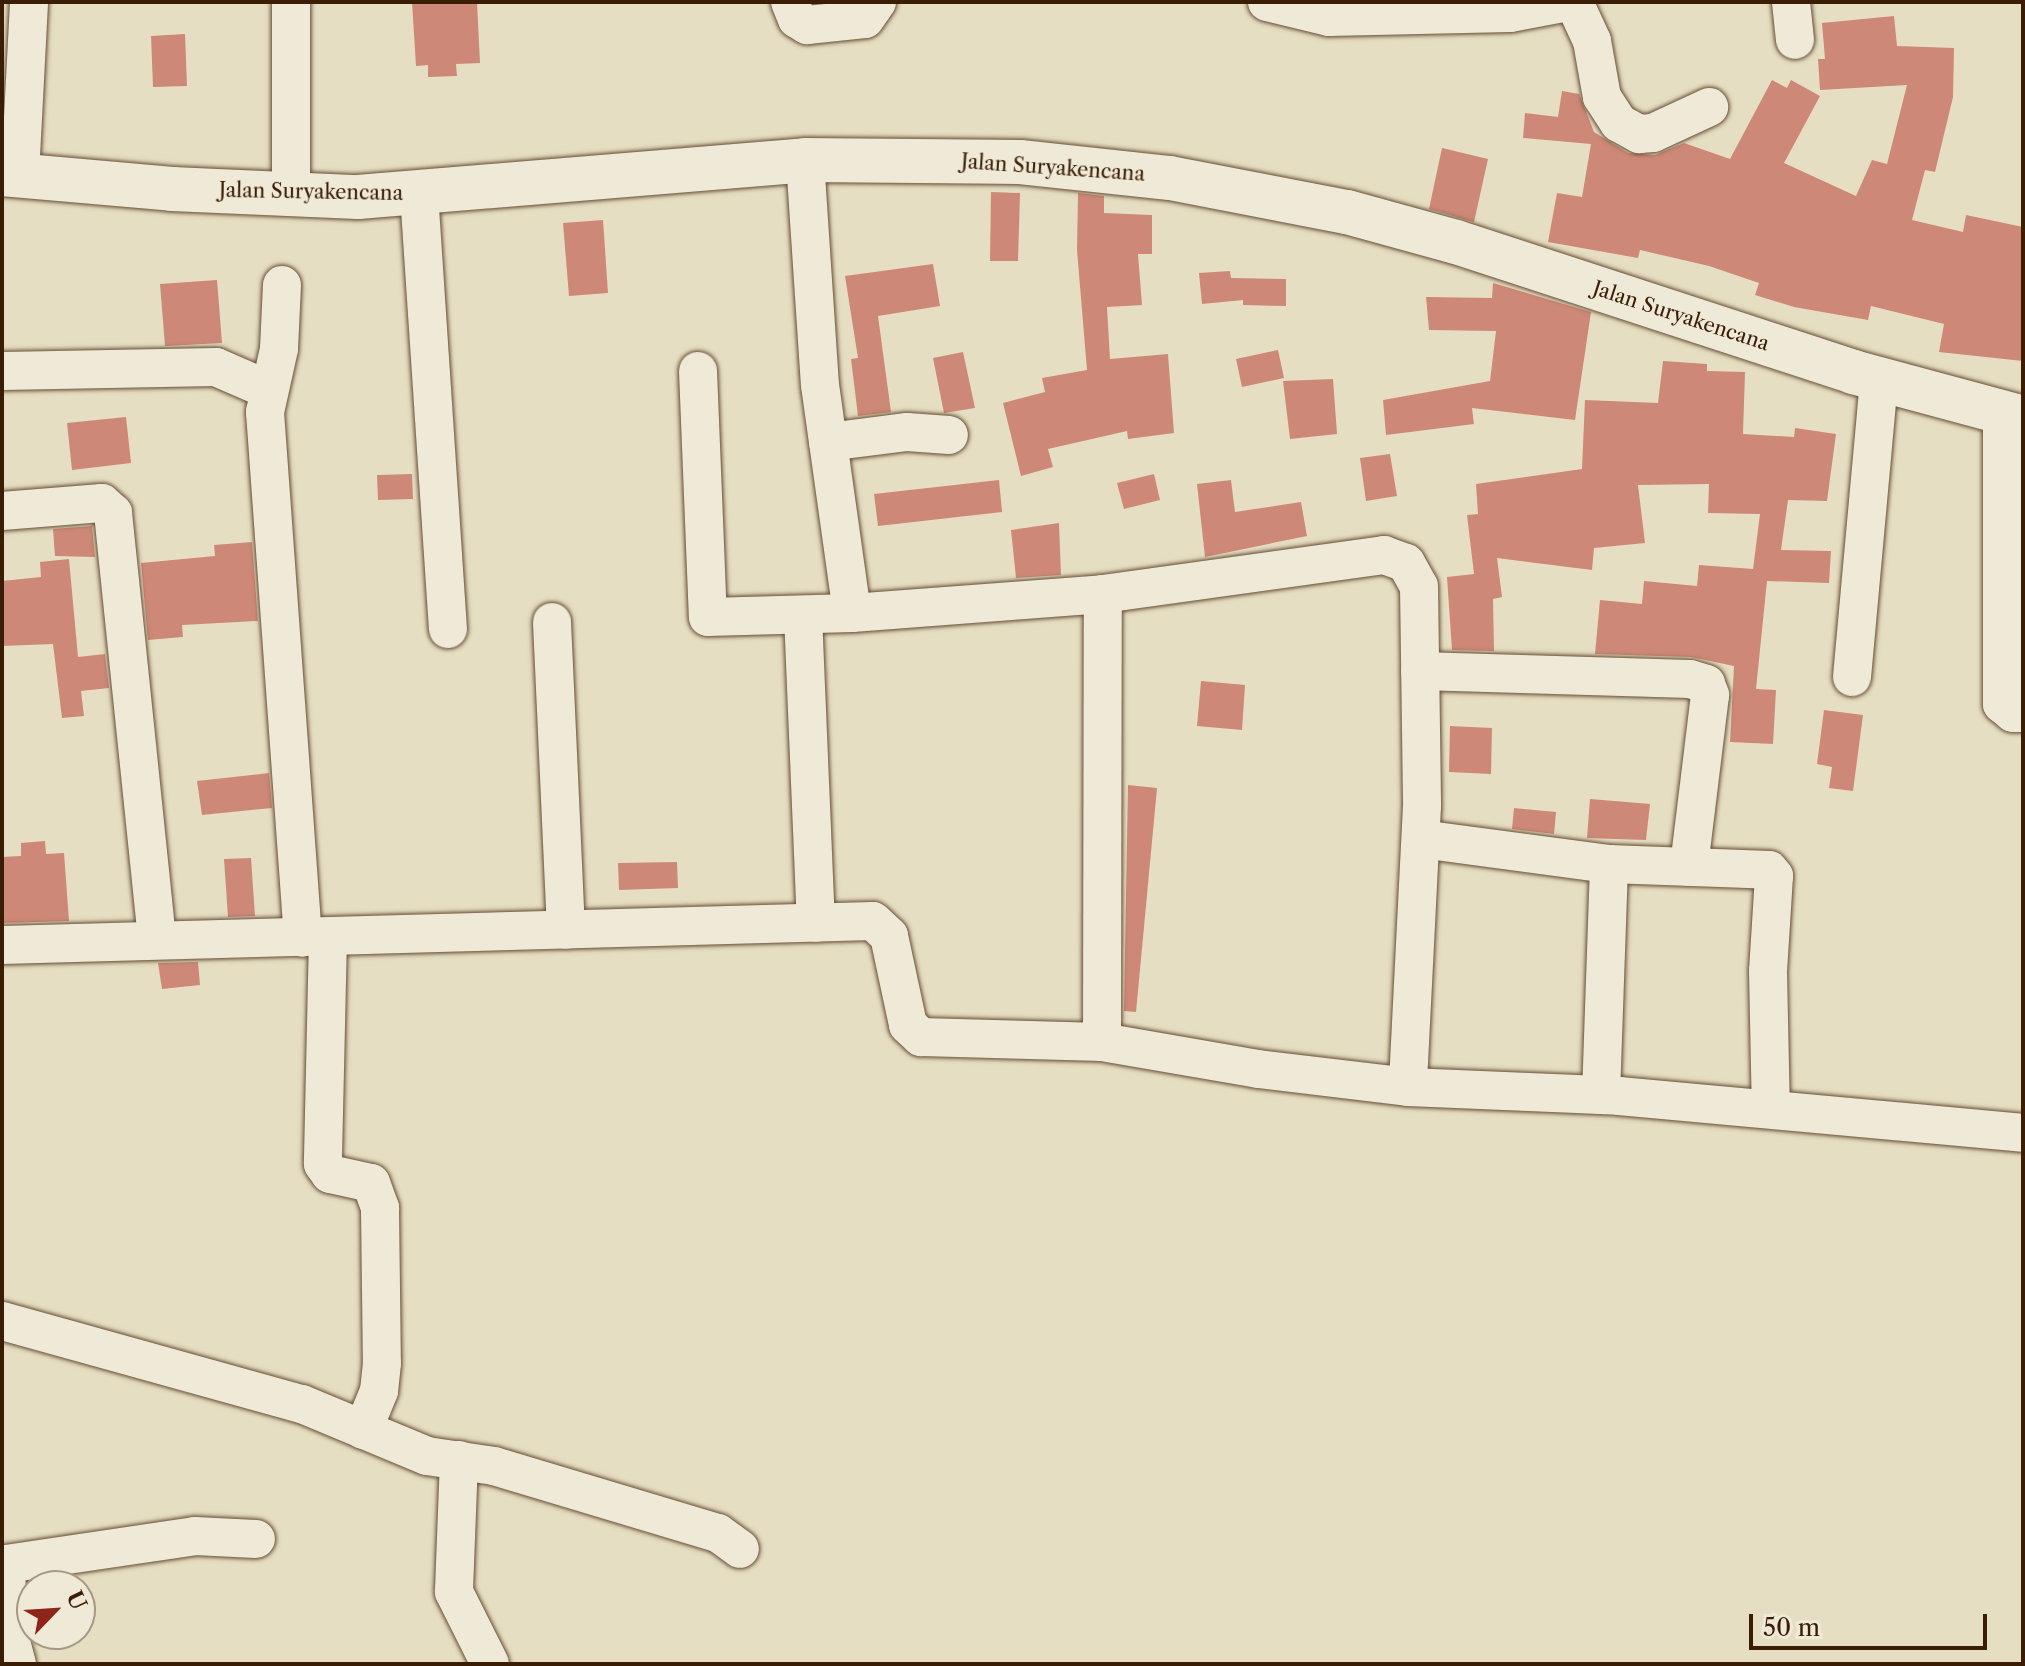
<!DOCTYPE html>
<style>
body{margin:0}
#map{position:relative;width:2025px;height:1666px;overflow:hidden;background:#e6dec2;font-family:"Libre Caslon Text",serif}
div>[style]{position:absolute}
.building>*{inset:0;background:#ce8877}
.roads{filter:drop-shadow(0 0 2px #664d34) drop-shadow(0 0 2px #664d34)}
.street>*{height:38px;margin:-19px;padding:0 19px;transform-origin:19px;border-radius:19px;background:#efead7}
.secondary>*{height:44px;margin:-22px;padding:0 22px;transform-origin:22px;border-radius:22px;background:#efead7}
span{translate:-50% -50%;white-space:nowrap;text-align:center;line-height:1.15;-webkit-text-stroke:7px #efead7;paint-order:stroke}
.street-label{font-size:20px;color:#3b1d05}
.frame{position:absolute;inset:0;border:4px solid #3b1d05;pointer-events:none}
.north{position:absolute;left:16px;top:1570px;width:80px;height:80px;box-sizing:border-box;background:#efead7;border:2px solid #a79883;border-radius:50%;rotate:65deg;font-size:22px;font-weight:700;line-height:32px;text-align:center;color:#3b1d05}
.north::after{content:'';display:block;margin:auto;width:28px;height:36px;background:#8f2418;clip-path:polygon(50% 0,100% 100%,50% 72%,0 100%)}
.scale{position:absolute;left:1749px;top:1614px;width:238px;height:36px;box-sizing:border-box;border:4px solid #3b1d05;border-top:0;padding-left:10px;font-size:24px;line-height:28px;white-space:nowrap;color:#3b1d05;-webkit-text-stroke:6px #efead7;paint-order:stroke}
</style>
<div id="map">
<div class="building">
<div style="clip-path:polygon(412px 2px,477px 2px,480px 63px,456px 64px,457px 76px,428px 77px,428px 65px,416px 66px)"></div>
<div style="clip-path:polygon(1894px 16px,1897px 46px,1954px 48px,1953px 97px,1935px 172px,1925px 170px,1912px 220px,1963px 232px,1966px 215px,2023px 227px,2023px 361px,1939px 352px,1944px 324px,1871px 306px,1868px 320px,1794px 307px,1755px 295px,1759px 283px,1709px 266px,1640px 250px,1638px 258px,1548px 242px,1557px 193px,1582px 197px,1591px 144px,1523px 138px,1525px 113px,1558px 117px,1562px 91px,1579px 94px,1594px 132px,1628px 153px,1655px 155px,1684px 143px,1730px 159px,1772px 80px,1787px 88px,1791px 80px,1820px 96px,1784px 163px,1856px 196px,1872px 160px,1887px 164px,1907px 85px,1820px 90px,1818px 59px,1825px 59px,1822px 23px)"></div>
<div style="clip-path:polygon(185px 34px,187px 86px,153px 87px,151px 36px)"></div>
<div style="clip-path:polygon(1442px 148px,1488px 159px,1474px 222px,1429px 209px)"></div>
<div style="clip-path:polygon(991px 192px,1020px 193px,1018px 261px,990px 261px)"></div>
<div style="clip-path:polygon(1078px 193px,1104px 196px,1104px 213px,1152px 215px,1152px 254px,1138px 254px,1142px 305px,1107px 307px,1110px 359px,1168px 354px,1174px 433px,1128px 439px,1127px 431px,1048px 449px,1053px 467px,1021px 476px,1003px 403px,1045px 392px,1042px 378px,1087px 370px,1077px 250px)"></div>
<div style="clip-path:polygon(603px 220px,608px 293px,569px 296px,563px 223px)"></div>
<div style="clip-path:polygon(933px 264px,940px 306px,878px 316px,891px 412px,858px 416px,851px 359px,858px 358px,845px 276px)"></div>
<div style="clip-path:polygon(1230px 271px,1231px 278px,1286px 279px,1286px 306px,1243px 305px,1243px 300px,1202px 304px,1199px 273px)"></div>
<div style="clip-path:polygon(217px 280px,222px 343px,165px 346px,160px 284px)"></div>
<div style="clip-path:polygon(1493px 283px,1591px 312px,1575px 420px,1472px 408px,1474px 424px,1386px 435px,1383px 400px,1490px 381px,1496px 331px,1429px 330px,1426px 297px,1492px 298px)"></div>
<div style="clip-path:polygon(1278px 350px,1284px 378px,1242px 387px,1236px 359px)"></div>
<div style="clip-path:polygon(963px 352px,975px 408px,944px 413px,933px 358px)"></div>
<div style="clip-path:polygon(1663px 361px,1707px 364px,1707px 371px,1745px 372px,1743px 434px,1794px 437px,1795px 428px,1836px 434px,1827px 501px,1788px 500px,1781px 550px,1831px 551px,1829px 583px,1767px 581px,1756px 689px,1776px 690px,1773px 744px,1730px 742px,1734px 666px,1691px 657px,1595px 654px,1600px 600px,1642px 604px,1644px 581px,1697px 586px,1699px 565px,1753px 569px,1760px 514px,1708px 513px,1709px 484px,1638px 485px,1645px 543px,1594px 548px,1592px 570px,1497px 558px,1502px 597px,1493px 599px,1494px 651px,1452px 650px,1447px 577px,1474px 574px,1467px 515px,1478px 514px,1476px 484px,1582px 469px,1585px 400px,1658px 403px)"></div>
<div style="clip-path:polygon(1333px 379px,1337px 434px,1290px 439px,1283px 381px)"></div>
<div style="clip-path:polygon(126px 417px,131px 463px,72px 470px,67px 423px)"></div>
<div style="clip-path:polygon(1390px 454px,1397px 496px,1366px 501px,1360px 458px)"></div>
<div style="clip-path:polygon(412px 474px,413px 499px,378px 500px,377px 475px)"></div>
<div style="clip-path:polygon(1154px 474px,1160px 500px,1124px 509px,1117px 483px)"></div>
<div style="clip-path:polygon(999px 480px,1002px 512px,878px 526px,874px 494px)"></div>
<div style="clip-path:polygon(1231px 480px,1235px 512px,1301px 502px,1307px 536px,1205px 557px,1197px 484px)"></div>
<div style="clip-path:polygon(1059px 523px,1061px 575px,1016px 578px,1011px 530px)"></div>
<div style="clip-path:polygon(92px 526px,95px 557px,55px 556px,53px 529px)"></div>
<div style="clip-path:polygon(252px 542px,258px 621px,182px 625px,183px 637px,148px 640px,141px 563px,215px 556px,214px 545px)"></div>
<div style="clip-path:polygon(69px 559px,78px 657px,105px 654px,109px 688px,81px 691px,84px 716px,62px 718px,53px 644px,2px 646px,2px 581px,41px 577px,40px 562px)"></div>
<div style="clip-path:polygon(1201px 681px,1245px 685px,1242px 730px,1197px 726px)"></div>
<div style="clip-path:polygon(1824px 710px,1863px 715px,1853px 791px,1829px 788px,1832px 767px,1817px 764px)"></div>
<div style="clip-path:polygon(1450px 726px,1492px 728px,1491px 774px,1449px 772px)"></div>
<div style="clip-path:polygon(269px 773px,272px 808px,202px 815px,197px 781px)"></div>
<div style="clip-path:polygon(1128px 785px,1157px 788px,1136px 1012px,1124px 1011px)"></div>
<div style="clip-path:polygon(1590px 799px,1650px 804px,1646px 840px,1587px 838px)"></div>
<div style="clip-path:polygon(1514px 808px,1556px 812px,1554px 834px,1512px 829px)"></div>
<div style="clip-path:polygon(45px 841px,46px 854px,64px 853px,69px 921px,2px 923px,2px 857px,21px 856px,21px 843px)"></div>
<div style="clip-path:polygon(251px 858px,255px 916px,228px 917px,224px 859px)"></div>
<div style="clip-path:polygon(677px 862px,678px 888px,619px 890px,618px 863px)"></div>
<div style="clip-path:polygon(198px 962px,200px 985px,162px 989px,158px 963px)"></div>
</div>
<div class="roads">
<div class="street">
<div style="left:790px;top:2px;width:18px;rotate:68deg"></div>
<div style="left:797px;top:19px;width:12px;rotate:31deg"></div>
<div style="left:807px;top:25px;width:58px;rotate:-5.9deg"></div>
<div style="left:865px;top:19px;width:21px;rotate:-55deg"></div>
<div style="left:1267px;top:2px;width:64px;rotate:13.6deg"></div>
<div style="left:1329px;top:17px;width:181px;rotate:-1.3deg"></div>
<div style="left:1510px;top:13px;width:59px;rotate:-10.7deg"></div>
<div style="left:1574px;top:2px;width:43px;rotate:65.2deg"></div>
<div style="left:1592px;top:41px;width:57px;rotate:79.9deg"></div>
<div style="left:1602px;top:97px;width:31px;rotate:57deg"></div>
<div style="left:1619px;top:123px;width:23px;rotate:29deg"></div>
<div style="left:1639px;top:134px;width:14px;rotate:-4deg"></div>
<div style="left:1653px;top:133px;width:62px;rotate:-24.9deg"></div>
<div style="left:1791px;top:2px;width:38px;rotate:84deg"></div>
<div style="left:805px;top:160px;width:225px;rotate:86.2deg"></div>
<div style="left:820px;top:385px;width:230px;rotate:82deg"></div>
<div style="left:20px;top:175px;width:173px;rotate:-87deg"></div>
<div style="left:419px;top:193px;width:437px;rotate:86.2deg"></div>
<div style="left:291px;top:194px;width:192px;rotate:-90deg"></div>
<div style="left:282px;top:285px;width:64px;rotate:92.7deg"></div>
<div style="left:279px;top:349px;width:65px;rotate:102.5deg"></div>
<div style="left:265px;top:412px;width:527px;rotate:85.87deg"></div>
<div style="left:2px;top:371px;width:214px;rotate:-1.1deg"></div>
<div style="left:216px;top:367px;width:58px;rotate:23.5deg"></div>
<div style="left:698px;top:371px;width:246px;rotate:87.7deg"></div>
<div style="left:708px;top:617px;width:144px;rotate:-1.6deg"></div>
<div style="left:852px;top:613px;width:252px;rotate:-4.3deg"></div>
<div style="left:1103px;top:594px;width:284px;rotate:-7.9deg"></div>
<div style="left:1384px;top:555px;width:23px;rotate:20deg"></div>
<div style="left:1406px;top:563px;width:26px;rotate:61deg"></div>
<div style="left:1419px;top:586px;width:220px;rotate:89.2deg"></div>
<div style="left:1422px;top:806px;width:281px;rotate:92.9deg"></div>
<div style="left:2002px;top:415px;width:289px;rotate:90deg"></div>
<div style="left:2002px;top:704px;width:14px;rotate:39deg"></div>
<div style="left:2013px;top:713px;width:10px"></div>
<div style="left:828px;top:442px;width:80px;rotate:-7.2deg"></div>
<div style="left:907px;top:432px;width:42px;rotate:4.1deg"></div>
<div style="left:2px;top:511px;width:100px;rotate:-4.6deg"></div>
<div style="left:102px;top:503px;width:15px;rotate:42deg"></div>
<div style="left:113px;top:513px;width:429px;rotate:84.1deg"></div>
<div style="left:803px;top:615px;width:308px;rotate:87.6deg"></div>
<div style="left:552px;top:622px;width:308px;rotate:87.4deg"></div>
<div style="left:1420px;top:671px;width:270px;rotate:1.7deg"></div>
<div style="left:1690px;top:679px;width:17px;rotate:17deg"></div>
<div style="left:1706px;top:684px;width:12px;rotate:70deg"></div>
<div style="left:1710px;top:695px;width:173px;rotate:97deg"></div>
<div style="left:1852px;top:677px;width:298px;rotate:-84.8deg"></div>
<div style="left:1421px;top:839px;width:190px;rotate:7.6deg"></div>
<div style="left:1609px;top:864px;width:160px;rotate:2.1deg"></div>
<div style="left:1769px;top:870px;width:8px;rotate:50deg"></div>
<div style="left:1774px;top:876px;width:95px;rotate:93.6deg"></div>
<div style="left:1768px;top:971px;width:138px;rotate:88.8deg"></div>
<div style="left:328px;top:937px;width:227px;rotate:91.3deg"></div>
<div style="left:323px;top:1164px;width:12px;rotate:55deg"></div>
<div style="left:330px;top:1174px;width:42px;rotate:12.4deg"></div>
<div style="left:371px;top:1183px;width:27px;rotate:70deg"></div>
<div style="left:380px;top:1208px;width:155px;rotate:89.3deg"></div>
<div style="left:382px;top:1363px;width:28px;rotate:96deg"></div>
<div style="left:379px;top:1391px;width:42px;rotate:112.3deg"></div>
<div style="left:2px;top:945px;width:871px;rotate:-1.58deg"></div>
<div style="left:873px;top:921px;width:22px;rotate:43deg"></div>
<div style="left:889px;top:936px;width:91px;rotate:77.9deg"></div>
<div style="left:908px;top:1025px;width:18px;rotate:43deg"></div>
<div style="left:921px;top:1037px;width:181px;rotate:1.6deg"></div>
<div style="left:1102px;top:1042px;width:158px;rotate:9.8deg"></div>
<div style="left:1258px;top:1069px;width:151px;rotate:6.8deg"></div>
<div style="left:1408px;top:1087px;width:211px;rotate:2.4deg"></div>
<div style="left:1619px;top:1096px;width:406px;rotate:5.2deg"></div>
<div style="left:1102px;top:1042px;width:448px;rotate:-89.9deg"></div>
<div style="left:1601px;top:1095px;width:231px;rotate:-88deg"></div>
<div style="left:2px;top:1321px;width:311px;rotate:15.5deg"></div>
<div style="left:302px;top:1404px;width:135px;rotate:22.6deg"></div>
<div style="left:427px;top:1456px;width:68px;rotate:8.5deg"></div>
<div style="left:494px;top:1466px;width:234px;rotate:16.7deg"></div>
<div style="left:718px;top:1533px;width:27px;rotate:36deg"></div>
<div style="left:459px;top:1460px;width:132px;rotate:92.2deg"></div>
<div style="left:454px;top:1592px;width:80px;rotate:63.4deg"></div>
<div style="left:17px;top:1664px;width:34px;rotate:-105deg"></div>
<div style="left:8px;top:1631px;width:67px;rotate:-91.7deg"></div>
<div style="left:6px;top:1564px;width:191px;rotate:-8.4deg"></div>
<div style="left:195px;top:1536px;width:61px;rotate:2.8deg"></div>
</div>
<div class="secondary">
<div style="left:2px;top:174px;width:171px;rotate:5deg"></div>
<div style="left:172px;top:189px;width:186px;rotate:2.5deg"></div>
<div style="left:358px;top:197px;width:449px;rotate:-4.7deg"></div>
<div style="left:805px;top:160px;width:215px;rotate:0.5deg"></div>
<div style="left:1020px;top:162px;width:151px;rotate:6.1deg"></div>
<div style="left:1170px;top:178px;width:180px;rotate:10.9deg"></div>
<div style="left:1347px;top:212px;width:113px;rotate:15.4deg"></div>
<div style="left:1456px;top:242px;width:418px;rotate:18.1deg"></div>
<div style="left:1853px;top:372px;width:176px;rotate:15.1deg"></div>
</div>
</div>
<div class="street-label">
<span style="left:1053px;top:168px;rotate:4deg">Jalan Suryakencana</span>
<span style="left:311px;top:192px;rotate:1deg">Jalan Suryakencana</span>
<span style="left:1681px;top:316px;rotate:18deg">Jalan Suryakencana</span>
</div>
<div class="frame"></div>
<div class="north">U</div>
<div class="scale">50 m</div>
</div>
